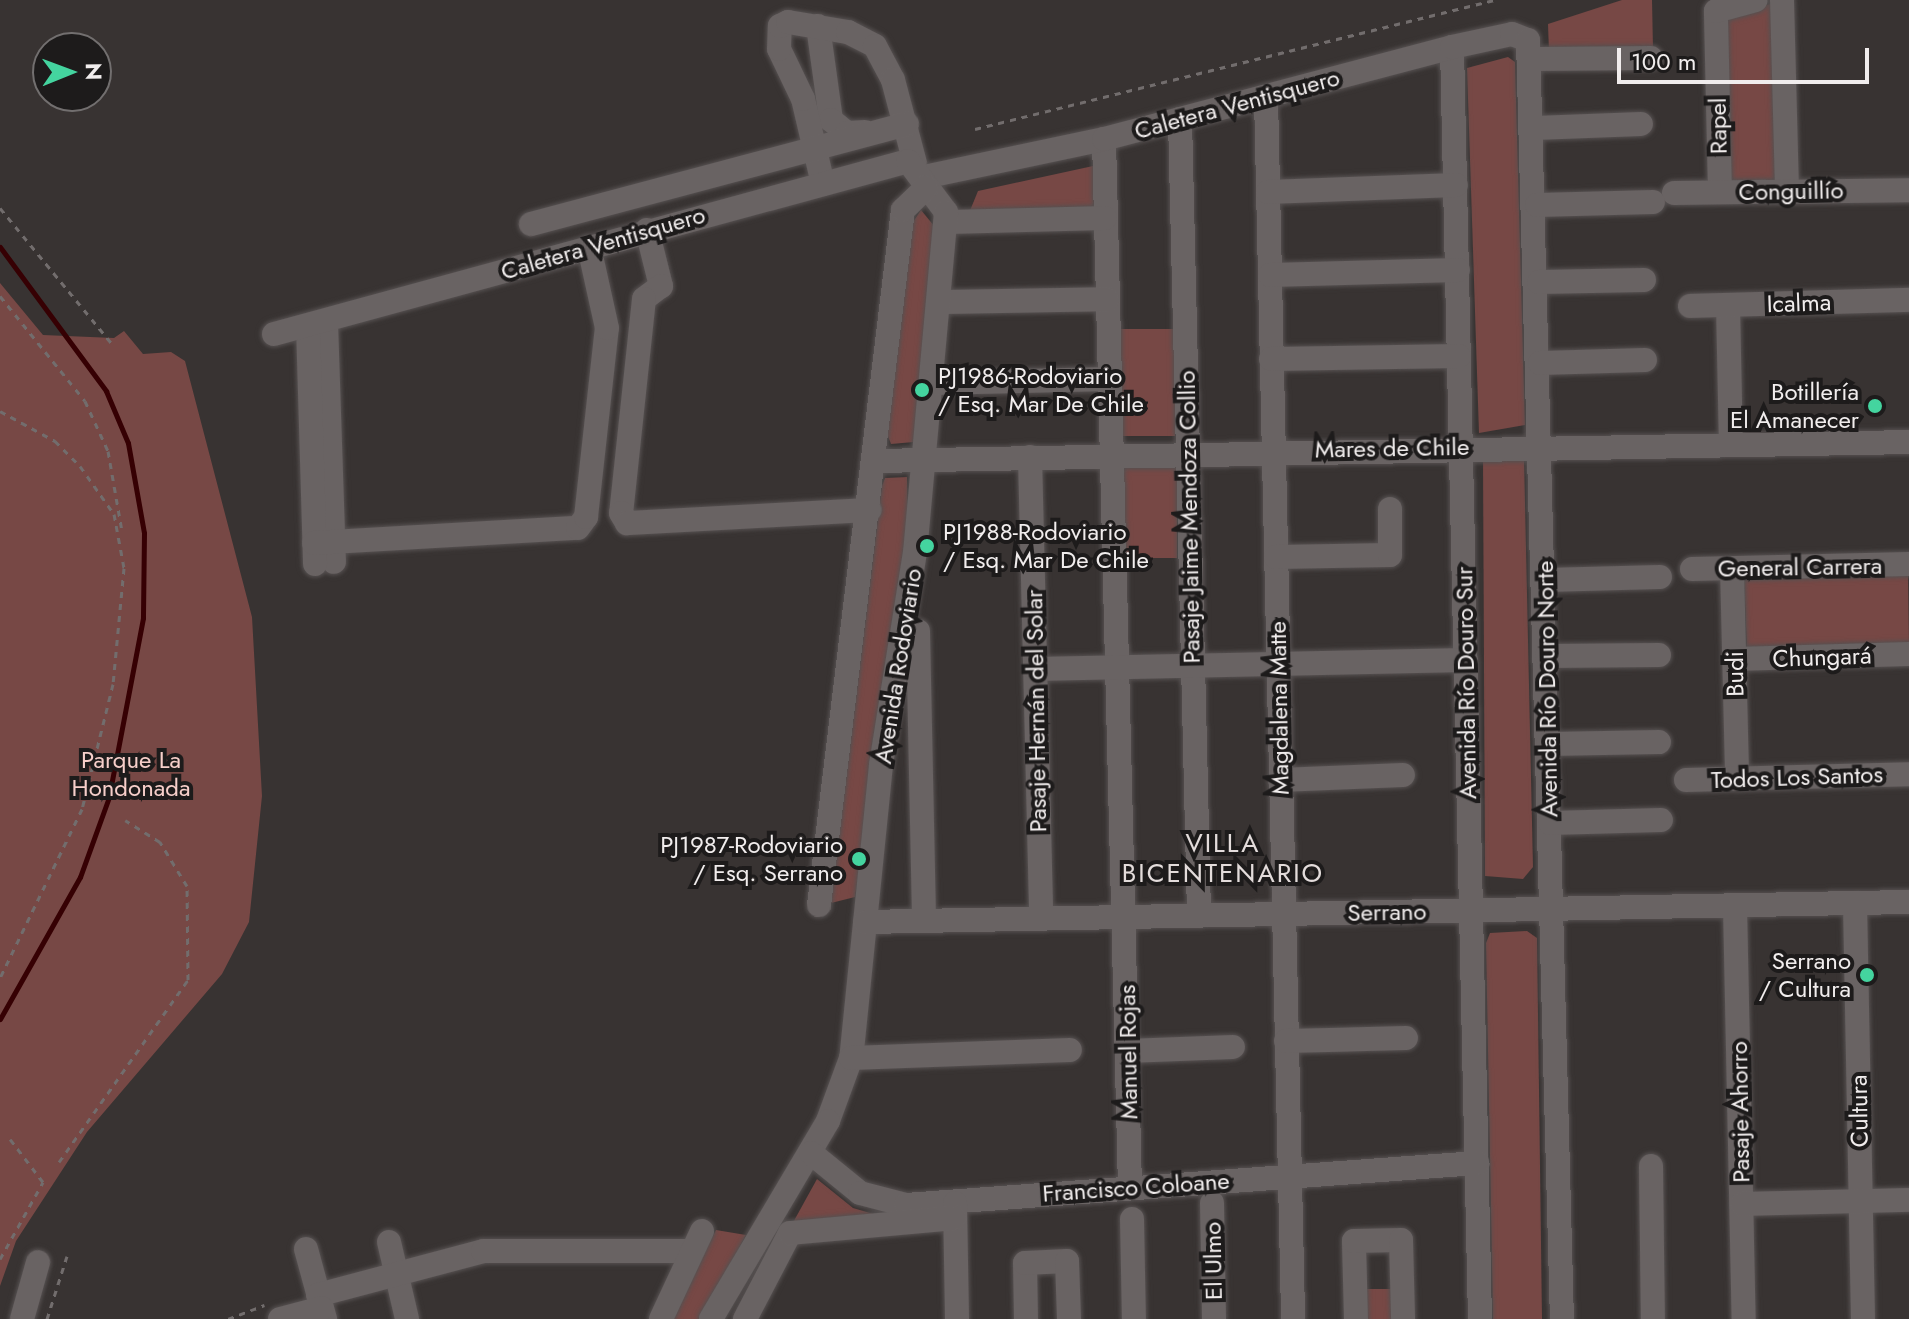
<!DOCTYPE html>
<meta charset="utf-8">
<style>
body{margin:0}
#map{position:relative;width:1909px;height:1319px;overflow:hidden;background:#383332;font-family:Jost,sans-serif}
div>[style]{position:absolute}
.green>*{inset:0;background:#774845}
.stream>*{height:5px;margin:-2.5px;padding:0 2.5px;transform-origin:2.5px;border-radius:2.5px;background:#360003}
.path>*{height:3px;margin-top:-1.5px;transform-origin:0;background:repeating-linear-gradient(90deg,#726d6d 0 6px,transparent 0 12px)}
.roads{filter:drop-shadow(0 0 2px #565151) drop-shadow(0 0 2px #565151)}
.minor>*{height:24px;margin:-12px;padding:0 12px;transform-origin:12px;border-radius:12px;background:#696363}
.dots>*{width:22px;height:22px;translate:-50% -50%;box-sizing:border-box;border:4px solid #1d1b1b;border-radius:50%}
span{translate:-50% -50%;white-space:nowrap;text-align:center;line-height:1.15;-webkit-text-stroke:8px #1d1b1b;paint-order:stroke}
.street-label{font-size:24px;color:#f1eded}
.poi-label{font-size:24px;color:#f1eded}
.left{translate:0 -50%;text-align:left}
.right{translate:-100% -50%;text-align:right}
.park-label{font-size:24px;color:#f7cfca}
.neighbourhood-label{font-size:26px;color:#e3dcdb;letter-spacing:2px}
.north{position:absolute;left:32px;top:32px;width:80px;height:80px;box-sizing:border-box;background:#1d1b1b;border:2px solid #726f6f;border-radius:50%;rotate:89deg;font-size:22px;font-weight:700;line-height:32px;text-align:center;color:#f1eded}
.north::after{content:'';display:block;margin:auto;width:28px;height:36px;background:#44d49f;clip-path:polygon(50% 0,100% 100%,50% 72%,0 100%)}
.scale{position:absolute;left:1617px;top:48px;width:252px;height:36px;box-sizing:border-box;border:4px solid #f1eded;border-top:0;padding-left:10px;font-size:24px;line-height:28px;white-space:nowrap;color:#f1eded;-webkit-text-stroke:6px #1d1b1b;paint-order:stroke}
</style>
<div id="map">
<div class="green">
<div style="clip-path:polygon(1622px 0,1652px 0,1653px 49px,1549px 52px,1548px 24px)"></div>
<div style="clip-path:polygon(1777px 2px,1779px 181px,1727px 182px,1724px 18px)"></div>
<div style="clip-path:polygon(1508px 57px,1515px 62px,1525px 425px,1479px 433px,1467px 68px)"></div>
<div style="clip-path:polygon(1093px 166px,1094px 212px,969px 213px,978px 191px)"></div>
<div style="clip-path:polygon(921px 210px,939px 232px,914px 442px,891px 444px,886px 431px,913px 222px)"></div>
<div style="clip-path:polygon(0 283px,43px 335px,114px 338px,124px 331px,143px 354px,171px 352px,185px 361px,252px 617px,262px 796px,249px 922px,222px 974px,87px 1132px,16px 1241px,0 1286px)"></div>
<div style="clip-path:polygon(1115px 329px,1175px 329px,1175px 436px,1115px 436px)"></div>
<div style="clip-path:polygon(1483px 457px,1524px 457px,1533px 867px,1523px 879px,1485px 876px)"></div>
<div style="clip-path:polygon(1117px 462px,1177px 462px,1177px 558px,1117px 558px)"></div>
<div style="clip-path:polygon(907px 477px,908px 524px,855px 897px,831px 903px,882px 486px,885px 478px)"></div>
<div style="clip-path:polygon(1908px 569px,1909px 647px,1747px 651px,1744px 574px)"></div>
<div style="clip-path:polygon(1527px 931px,1537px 938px,1542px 1319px,1493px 1319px,1486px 943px,1490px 933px)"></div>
<div style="clip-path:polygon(817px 1179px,853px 1208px,887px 1218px,790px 1228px)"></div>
<div style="clip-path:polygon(716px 1230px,746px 1235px,700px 1319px,671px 1319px)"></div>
<div style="clip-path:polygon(1361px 1289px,1400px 1289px,1401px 1319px,1361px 1319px)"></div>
</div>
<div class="stream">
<div style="left:0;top:247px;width:179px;rotate:53.6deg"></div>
<div style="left:106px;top:391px;width:56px;rotate:67.1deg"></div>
<div style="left:128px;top:443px;width:91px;rotate:79.9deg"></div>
<div style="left:144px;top:533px;width:85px;rotate:90.7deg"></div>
<div style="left:143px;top:618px;width:182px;rotate:100.8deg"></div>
<div style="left:109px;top:797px;width:85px;rotate:109.9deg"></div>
<div style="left:80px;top:877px;width:163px;rotate:119.4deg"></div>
</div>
<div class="path">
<div style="left:975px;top:129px;width:535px;rotate:-13.96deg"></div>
<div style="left:0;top:208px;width:176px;rotate:50.5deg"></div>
<div style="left:0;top:296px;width:135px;rotate:51deg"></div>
<div style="left:85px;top:401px;width:55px;rotate:65.3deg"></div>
<div style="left:108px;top:451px;width:81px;rotate:80.1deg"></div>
<div style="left:0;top:411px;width:63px;rotate:28.6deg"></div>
<div style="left:55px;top:441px;width:35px;rotate:45deg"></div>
<div style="left:80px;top:466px;width:59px;rotate:54.7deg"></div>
<div style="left:114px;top:514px;width:55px;rotate:79.5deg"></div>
<div style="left:124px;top:568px;width:117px;rotate:95.4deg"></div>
<div style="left:113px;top:684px;width:129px;rotate:103.9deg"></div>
<div style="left:82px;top:809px;width:188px;rotate:115.9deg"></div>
<div style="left:59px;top:1162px;width:223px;rotate:-54.7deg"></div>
<div style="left:188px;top:980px;width:94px;rotate:-90.6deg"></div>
<div style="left:187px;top:886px;width:52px;rotate:-121.5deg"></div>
<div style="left:160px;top:842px;width:41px;rotate:-147.8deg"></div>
<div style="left:0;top:1259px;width:88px;rotate:-60.8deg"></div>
<div style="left:43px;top:1182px;width:54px;rotate:-127.5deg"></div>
<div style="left:47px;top:1319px;width:66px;rotate:-72.4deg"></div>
<div style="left:228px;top:1319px;width:39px;rotate:-21deg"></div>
</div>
<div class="roads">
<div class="minor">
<div style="left:1782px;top:0;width:191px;rotate:88.5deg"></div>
<div style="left:818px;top:26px;width:95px;rotate:82.1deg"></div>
<div style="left:831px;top:120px;width:21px;rotate:39deg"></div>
<div style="left:847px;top:133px;width:18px;rotate:-3deg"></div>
<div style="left:1452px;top:47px;width:1272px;rotate:88.74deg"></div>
<div style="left:1534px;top:59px;width:117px;rotate:-0.5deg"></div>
<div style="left:1266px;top:97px;width:1222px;rotate:88.73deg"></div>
<div style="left:1180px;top:119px;width:796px;rotate:88.63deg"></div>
<div style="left:1535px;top:128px;width:106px;rotate:-2.2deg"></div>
<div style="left:1104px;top:139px;width:1049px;rotate:88.58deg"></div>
<div style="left:924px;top:177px;width:184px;rotate:-11.9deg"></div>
<div style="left:1104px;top:139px;width:360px;rotate:-14.8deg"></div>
<div style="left:1452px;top:47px;width:61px;rotate:-12.2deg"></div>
<div style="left:1512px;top:34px;width:17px;rotate:21deg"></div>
<div style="left:1528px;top:40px;width:1279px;rotate:88.48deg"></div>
<div style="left:823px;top:184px;width:87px;rotate:-103.2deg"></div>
<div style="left:803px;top:99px;width:55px;rotate:-115.6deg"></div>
<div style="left:779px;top:49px;width:23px;rotate:-88deg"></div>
<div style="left:780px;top:26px;width:9px;rotate:-27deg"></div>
<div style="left:788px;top:22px;width:61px;rotate:9.5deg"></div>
<div style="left:848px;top:32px;width:30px;rotate:27deg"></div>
<div style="left:875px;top:46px;width:38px;rotate:62deg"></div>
<div style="left:893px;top:80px;width:86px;rotate:75.2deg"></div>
<div style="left:1268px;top:192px;width:188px;rotate:-2.1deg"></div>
<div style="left:1720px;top:192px;width:181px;rotate:-91.3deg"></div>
<div style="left:1716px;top:11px;width:41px;rotate:-15.4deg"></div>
<div style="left:1674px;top:193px;width:235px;rotate:-0.7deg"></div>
<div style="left:1537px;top:205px;width:116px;rotate:-1.5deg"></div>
<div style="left:948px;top:222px;width:157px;rotate:-1.5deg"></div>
<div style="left:531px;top:224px;width:389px;rotate:-14.9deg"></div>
<div style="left:647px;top:230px;width:58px;rotate:76deg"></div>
<div style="left:661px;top:286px;width:21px;rotate:143deg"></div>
<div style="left:644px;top:299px;width:215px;rotate:96.1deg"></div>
<div style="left:621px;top:513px;width:12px;rotate:59deg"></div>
<div style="left:627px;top:523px;width:243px;rotate:-3.1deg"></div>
<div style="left:1270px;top:275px;width:188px;rotate:-1.5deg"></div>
<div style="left:1539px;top:282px;width:105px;rotate:-1.1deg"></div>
<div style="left:941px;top:302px;width:166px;rotate:-1deg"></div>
<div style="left:1728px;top:305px;width:138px;rotate:88.8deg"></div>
<div style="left:1690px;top:306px;width:219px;rotate:-1.6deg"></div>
<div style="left:326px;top:322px;width:240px;rotate:88.1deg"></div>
<div style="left:308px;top:326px;width:238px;rotate:88.3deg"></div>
<div style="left:274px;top:334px;width:657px;rotate:-15.26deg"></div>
<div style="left:908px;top:161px;width:64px;rotate:53.3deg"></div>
<div style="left:946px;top:212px;width:341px;rotate:95.2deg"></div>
<div style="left:915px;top:552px;width:216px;rotate:99.1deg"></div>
<div style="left:881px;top:765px;width:295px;rotate:95.8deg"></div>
<div style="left:851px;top:1058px;width:67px;rotate:110.1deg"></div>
<div style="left:828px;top:1121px;width:230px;rotate:120.6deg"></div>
<div style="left:1271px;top:359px;width:188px;rotate:-0.9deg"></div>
<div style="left:1540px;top:363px;width:105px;rotate:-1.6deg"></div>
<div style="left:933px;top:383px;width:176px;rotate:-1.3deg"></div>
<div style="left:1030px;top:457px;width:461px;rotate:88.6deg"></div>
<div style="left:875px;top:461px;width:1034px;rotate:-1.05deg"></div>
<div style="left:314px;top:543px;width:264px;rotate:-3.3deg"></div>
<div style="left:578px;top:528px;width:14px;rotate:-54deg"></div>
<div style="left:586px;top:517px;width:190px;rotate:-83.7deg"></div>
<div style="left:607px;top:328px;width:83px;rotate:-102.5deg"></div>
<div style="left:1276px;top:557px;width:114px;rotate:-1deg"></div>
<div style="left:1390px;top:555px;width:46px;rotate:-90deg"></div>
<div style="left:1732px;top:568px;width:211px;rotate:88.6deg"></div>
<div style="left:1692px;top:569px;width:217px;rotate:-1.3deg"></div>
<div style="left:1545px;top:580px;width:115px;rotate:-1.5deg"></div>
<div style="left:918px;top:631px;width:289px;rotate:88.8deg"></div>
<div style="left:1547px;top:656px;width:112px;rotate:-0.5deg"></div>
<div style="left:1734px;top:659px;width:175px;rotate:-1.6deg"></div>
<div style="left:1035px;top:669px;width:431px;rotate:-1.2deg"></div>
<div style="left:1548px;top:744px;width:111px;rotate:-1deg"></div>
<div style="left:1280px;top:780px;width:123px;rotate:-2.3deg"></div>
<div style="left:1686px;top:780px;width:223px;rotate:-1.5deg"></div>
<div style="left:1550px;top:823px;width:111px;rotate:-1.5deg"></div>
<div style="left:1855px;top:903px;width:416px;rotate:88.9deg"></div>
<div style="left:819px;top:905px;width:700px;rotate:-83.11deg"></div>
<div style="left:903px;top:210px;width:32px;rotate:-44deg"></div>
<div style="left:1735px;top:906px;width:413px;rotate:88.8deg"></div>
<div style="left:865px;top:922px;width:1044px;rotate:-1.1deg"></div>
<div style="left:1286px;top:1041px;width:120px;rotate:-1.4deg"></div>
<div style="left:1127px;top:1051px;width:106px;rotate:-2.2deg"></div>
<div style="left:851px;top:1058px;width:219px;rotate:-2.1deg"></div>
<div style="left:811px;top:1153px;width:63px;rotate:39.2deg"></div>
<div style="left:860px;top:1193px;width:48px;rotate:14.6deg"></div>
<div style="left:906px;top:1205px;width:573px;rotate:-4.21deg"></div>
<div style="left:1651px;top:1166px;width:153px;rotate:89.3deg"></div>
<div style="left:955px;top:1203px;width:116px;rotate:89deg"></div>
<div style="left:1212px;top:1203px;width:116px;rotate:89deg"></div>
<div style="left:1742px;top:1204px;width:167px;rotate:-1.4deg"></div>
<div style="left:1132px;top:1219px;width:100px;rotate:88.9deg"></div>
<div style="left:389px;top:1242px;width:79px;rotate:76.8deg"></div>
<div style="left:306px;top:1249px;width:73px;rotate:74.8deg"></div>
<div style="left:318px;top:1295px;width:171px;rotate:-14.9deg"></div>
<div style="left:483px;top:1251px;width:209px"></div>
<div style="left:22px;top:1319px;width:59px;rotate:-74.3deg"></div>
<div style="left:280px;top:1319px;width:43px;rotate:-14.7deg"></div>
<div style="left:661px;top:1319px;width:97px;rotate:-65deg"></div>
<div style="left:745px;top:1319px;width:97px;rotate:-62.4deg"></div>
<div style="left:790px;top:1233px;width:165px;rotate:-5.2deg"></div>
<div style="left:1026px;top:1319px;width:56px;rotate:-91deg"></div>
<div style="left:1025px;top:1263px;width:42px;rotate:-2.7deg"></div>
<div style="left:1067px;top:1261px;width:58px;rotate:88deg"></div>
<div style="left:1356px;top:1319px;width:78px;rotate:-91.5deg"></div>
<div style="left:1354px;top:1241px;width:47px;rotate:-1.2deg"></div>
<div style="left:1401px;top:1240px;width:79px;rotate:88.5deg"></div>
</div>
</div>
<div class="dots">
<div style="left:922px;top:390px;background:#44d49f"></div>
<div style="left:1875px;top:406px;background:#44d49f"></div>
<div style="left:927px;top:546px;background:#44d49f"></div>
<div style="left:859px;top:859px;background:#44d49f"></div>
<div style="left:1867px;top:975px;background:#44d49f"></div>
</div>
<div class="street-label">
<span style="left:1237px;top:104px;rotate:-15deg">Caletera Ventisquero</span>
<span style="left:1718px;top:126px;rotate:-91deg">Rapel</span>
<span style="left:1791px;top:191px;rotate:-1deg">Conguillío</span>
<span style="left:603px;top:243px;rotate:-16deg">Caletera Ventisquero</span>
<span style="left:1799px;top:303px;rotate:-2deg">Icalma</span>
<span style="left:1392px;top:448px;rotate:-1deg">Mares de Chile</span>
<span style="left:1189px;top:517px;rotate:-91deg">Pasaje Jaime Mendoza Collio</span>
<span style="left:1800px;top:567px;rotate:-1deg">General Carrera</span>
<span style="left:1822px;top:657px;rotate:-2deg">Chungará</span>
<span style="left:898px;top:666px;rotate:-81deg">Avenida Rodoviario</span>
<span style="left:1735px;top:674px;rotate:-91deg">Budi</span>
<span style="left:1466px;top:683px;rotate:-91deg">Avenida Río Douro Sur</span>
<span style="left:1547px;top:689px;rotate:-91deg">Avenida Río Douro Norte</span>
<span style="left:1279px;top:708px;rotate:-91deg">Magdalena Matte</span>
<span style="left:1036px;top:711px;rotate:-91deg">Pasaje Hernán del Solar</span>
<span style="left:1797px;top:777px;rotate:-2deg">Todos Los Santos</span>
<span style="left:1387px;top:912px;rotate:-1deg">Serrano</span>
<span style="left:1128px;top:1052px;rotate:-91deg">Manuel Rojas</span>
<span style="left:1859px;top:1111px;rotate:-91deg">Cultura</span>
<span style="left:1740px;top:1112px;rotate:-91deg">Pasaje Ahorro</span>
<span style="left:1136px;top:1187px;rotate:-4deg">Francisco Coloane</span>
<span style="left:1213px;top:1261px;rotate:-91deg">El Ulmo</span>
</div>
<div class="poi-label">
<span class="left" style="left:938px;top:390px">PJ1986-Rodoviario<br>/ Esq. Mar De Chile</span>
<span class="right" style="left:1859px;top:406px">Botillería<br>El Amanecer</span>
<span class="left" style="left:943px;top:546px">PJ1988-Rodoviario<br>/ Esq. Mar De Chile</span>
<span class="right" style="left:843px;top:859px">PJ1987-Rodoviario<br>/ Esq. Serrano</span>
<span class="right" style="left:1851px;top:975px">Serrano<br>/ Cultura</span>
</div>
<div class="park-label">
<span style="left:131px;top:774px">Parque La<br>Hondonada</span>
</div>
<div class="neighbourhood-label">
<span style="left:1223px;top:859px">VILLA<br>BICENTENARIO</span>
</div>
<div class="north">N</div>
<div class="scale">100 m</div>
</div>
